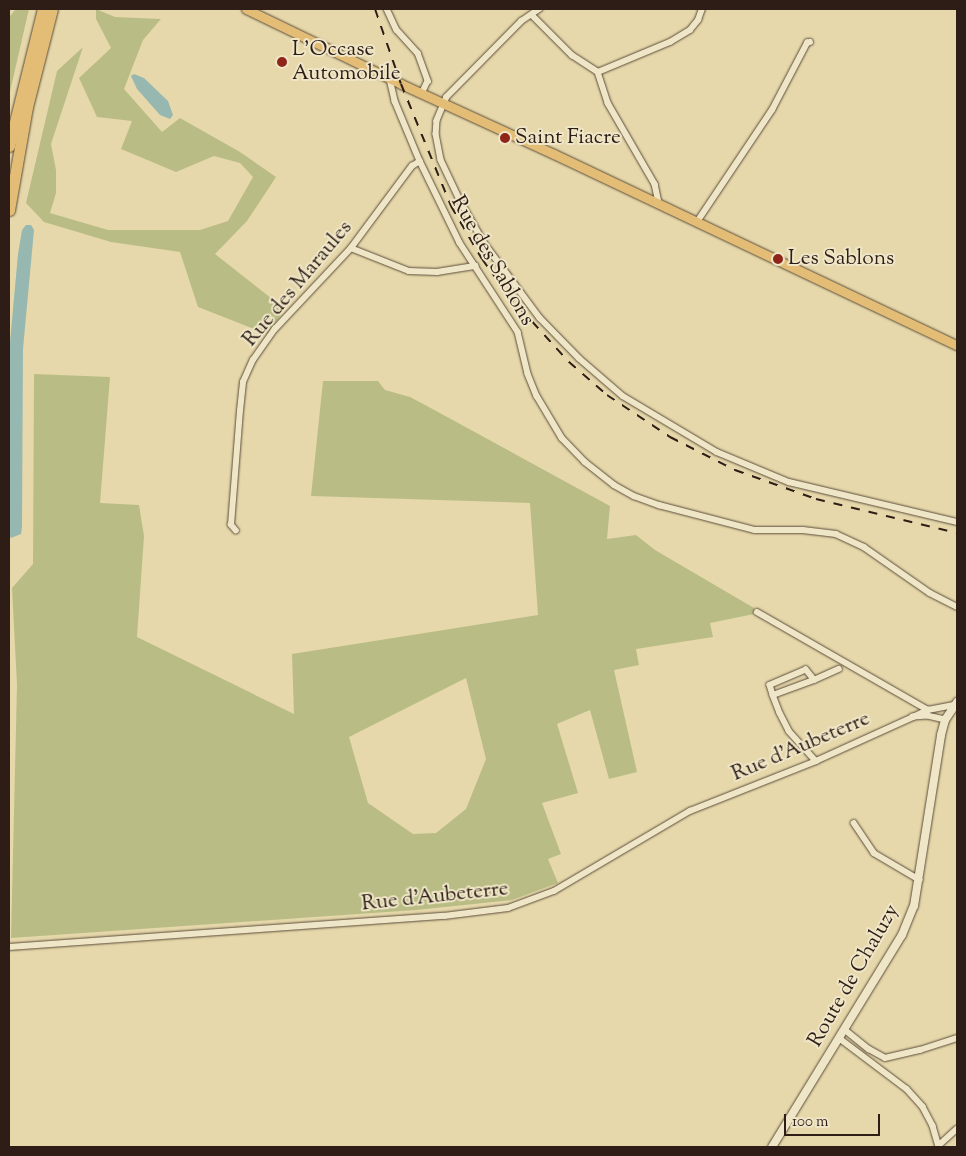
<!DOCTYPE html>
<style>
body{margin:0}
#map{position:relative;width:966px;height:1156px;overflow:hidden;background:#e6d8aa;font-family:"Sorts Mill Goudy",serif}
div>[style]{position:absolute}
.green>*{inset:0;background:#b9bd85}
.water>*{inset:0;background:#97b8b0}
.roads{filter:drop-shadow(0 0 1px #5b4c3b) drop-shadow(0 0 1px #5b4c3b)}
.minor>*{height:5.5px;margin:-2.75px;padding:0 2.75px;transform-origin:2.75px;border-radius:2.75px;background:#efe6c8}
.tertiary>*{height:8px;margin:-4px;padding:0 4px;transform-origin:4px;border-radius:4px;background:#efe6c8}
.primary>*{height:9px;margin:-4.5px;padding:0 4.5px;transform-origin:4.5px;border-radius:4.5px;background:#e3bc75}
.motorway>*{height:11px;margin:-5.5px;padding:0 5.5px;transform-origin:5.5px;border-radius:5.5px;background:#e3bc75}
.rail>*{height:2px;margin-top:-1px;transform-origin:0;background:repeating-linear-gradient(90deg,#2d1d16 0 9px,transparent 0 18px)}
.dots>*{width:14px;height:14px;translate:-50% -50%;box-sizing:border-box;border:2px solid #efe6c8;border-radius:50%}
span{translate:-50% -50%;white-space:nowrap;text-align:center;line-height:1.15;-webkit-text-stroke:4px #efe6c8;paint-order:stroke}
.poi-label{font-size:21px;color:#2d1d16}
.left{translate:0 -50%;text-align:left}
.street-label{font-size:21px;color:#2d1d16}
.frame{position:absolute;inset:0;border:10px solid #2d1d16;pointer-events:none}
.scale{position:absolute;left:784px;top:1114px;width:96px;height:22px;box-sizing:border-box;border:2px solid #2d1d16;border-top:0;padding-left:6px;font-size:15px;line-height:18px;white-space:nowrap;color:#2d1d16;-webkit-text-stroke:4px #efe6c8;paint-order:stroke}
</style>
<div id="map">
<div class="green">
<div style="clip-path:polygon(16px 9px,29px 9px,9px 96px,9px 17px)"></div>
<div style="clip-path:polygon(96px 9px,115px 17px,161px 19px,143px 40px,124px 89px,162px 132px,180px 118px,240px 152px,276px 177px,247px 221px,215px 254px,285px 309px,267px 334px,198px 307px,180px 252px,111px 242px,44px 222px,26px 203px,57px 71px,83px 47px,51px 144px,56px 170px,56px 193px,50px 213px,108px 230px,200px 230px,228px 221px,253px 177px,240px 163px,214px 156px,176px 172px,121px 149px,132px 121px,97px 117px,79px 78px,111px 48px,96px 19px)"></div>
<div style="clip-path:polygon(evenodd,34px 374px,110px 377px,100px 503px,139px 505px,144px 536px,137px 637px,294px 714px,292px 654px,538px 615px,530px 503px,311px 496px,323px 381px,378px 381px,385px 390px,410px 397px,427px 406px,610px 506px,607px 539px,636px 535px,655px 550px,754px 608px,754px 614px,710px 623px,713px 637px,636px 649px,639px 665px,614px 670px,637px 772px,609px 779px,590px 710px,557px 724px,578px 793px,542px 803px,561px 854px,548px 859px,558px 883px,512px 900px,416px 910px,11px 938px,17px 685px,12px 588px,33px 564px,34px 374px,466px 678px,486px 759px,466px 809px,436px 833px,413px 834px,368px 803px,349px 737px,466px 678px)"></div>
</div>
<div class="water">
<div style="clip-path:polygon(134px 74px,144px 78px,168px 101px,173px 115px,170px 119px,160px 115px,137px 89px,131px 76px)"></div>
<div style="clip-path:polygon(26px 225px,31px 225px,34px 230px,23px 349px,22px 527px,21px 534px,11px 538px,9px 535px,10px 342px,18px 254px,22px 230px)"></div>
</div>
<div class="roads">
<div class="minor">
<div style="left:387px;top:9px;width:23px;rotate:65deg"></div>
<div style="left:397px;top:30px;width:31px;rotate:48deg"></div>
<div style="left:418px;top:53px;width:30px;rotate:70deg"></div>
<div style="left:428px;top:81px;width:14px;rotate:115deg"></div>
<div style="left:540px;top:9px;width:22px;rotate:146deg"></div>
<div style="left:522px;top:21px;width:107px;rotate:134.6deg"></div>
<div style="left:447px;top:97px;width:26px;rotate:113deg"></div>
<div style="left:437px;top:121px;width:13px;rotate:94deg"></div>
<div style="left:436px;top:134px;width:26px;rotate:79deg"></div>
<div style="left:441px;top:160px;width:44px;rotate:64.6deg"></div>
<div style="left:460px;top:200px;width:51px;rotate:60.4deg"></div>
<div style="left:485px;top:244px;width:92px;rotate:53.4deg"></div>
<div style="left:540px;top:318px;width:56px;rotate:45.7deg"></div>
<div style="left:579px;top:358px;width:58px;rotate:40.8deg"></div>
<div style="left:623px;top:396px;width:109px;rotate:30.8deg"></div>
<div style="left:717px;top:452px;width:78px;rotate:22.6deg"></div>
<div style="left:789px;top:482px;width:173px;rotate:13.4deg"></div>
<div style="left:532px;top:15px;width:57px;rotate:45deg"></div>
<div style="left:572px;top:55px;width:31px;rotate:33deg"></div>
<div style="left:598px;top:72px;width:33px;rotate:72deg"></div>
<div style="left:608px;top:103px;width:94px;rotate:59.9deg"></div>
<div style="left:655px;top:184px;width:19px;rotate:78deg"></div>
<div style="left:598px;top:72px;width:78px;rotate:-22.6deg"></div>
<div style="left:670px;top:42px;width:23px;rotate:-31deg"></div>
<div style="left:690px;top:30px;width:13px;rotate:-51deg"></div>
<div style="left:698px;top:20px;width:12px;rotate:-70deg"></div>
<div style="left:390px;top:79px;width:23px;rotate:77deg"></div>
<div style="left:395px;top:101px;width:65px;rotate:67.4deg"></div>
<div style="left:420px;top:161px;width:91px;rotate:64deg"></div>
<div style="left:460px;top:243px;width:106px;rotate:56.9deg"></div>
<div style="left:518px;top:332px;width:43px;rotate:76.6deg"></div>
<div style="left:528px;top:374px;width:24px;rotate:68deg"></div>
<div style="left:537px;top:396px;width:49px;rotate:59.2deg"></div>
<div style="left:562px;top:438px;width:33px;rotate:46deg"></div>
<div style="left:585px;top:462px;width:37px;rotate:38deg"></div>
<div style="left:614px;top:485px;width:23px;rotate:29deg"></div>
<div style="left:634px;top:496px;width:27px;rotate:20deg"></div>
<div style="left:659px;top:505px;width:99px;rotate:14.6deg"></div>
<div style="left:755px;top:530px;width:48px"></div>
<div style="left:803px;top:530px;width:33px;rotate:7deg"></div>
<div style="left:836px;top:534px;width:31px;rotate:25deg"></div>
<div style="left:864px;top:547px;width:80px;rotate:34.9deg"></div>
<div style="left:930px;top:593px;width:30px;rotate:27deg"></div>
<div style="left:697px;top:222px;width:135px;rotate:-56.2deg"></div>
<div style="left:772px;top:110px;width:76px;rotate:-62.4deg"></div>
<div style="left:807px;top:43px;width:3px;rotate:-18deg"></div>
<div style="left:351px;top:248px;width:62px;rotate:21.6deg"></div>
<div style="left:409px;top:271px;width:28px;rotate:2deg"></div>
<div style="left:437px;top:272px;width:39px;rotate:-9deg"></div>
<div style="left:236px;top:531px;width:8px;rotate:-130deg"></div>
<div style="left:231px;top:525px;width:114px;rotate:-85.5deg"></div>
<div style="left:240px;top:411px;width:29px;rotate:-84deg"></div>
<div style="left:243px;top:382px;width:24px;rotate:-66deg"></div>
<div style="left:253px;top:360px;width:38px;rotate:-55deg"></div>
<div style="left:275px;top:329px;width:111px;rotate:-46.8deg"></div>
<div style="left:351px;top:248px;width:102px;rotate:-53.4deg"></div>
<div style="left:412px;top:166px;width:9px;rotate:-32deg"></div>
<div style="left:757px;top:612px;width:197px;rotate:29.8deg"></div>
<div style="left:814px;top:680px;width:27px;rotate:-24deg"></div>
<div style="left:773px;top:695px;width:44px;rotate:-20.1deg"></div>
<div style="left:814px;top:680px;width:13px;rotate:-129deg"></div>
<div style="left:806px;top:670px;width:39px;rotate:157deg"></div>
<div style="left:770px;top:685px;width:10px;rotate:73deg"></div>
<div style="left:773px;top:695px;width:19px;rotate:69deg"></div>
<div style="left:780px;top:713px;width:20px;rotate:63deg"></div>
<div style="left:789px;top:731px;width:40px;rotate:48deg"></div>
<div style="left:945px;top:720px;width:17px;rotate:-167deg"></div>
<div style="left:928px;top:716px;width:15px;rotate:176deg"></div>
<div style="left:913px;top:717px;width:17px;rotate:-25deg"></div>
<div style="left:928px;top:710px;width:26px;rotate:-11deg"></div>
<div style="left:854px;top:823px;width:36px;rotate:56deg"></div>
<div style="left:874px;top:853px;width:53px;rotate:30.4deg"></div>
<div style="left:9px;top:947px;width:436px;rotate:-4.1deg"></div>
<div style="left:444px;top:916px;width:64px;rotate:-7.1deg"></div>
<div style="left:508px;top:908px;width:49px;rotate:-20.3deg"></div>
<div style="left:554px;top:891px;width:158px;rotate:-30.5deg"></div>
<div style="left:690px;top:811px;width:136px;rotate:-21.6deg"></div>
<div style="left:816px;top:761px;width:107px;rotate:-24.4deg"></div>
<div style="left:844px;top:1029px;width:32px;rotate:39deg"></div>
<div style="left:869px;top:1049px;width:18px;rotate:29deg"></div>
<div style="left:885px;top:1058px;width:36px;rotate:-13deg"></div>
<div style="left:920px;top:1050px;width:39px;rotate:-18deg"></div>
<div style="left:839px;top:1038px;width:85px;rotate:36.9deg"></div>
<div style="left:907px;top:1089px;width:24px;rotate:48deg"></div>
<div style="left:923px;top:1107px;width:21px;rotate:62deg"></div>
<div style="left:933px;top:1126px;width:22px;rotate:74deg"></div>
<div style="left:939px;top:1145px;width:24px;rotate:-42deg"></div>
</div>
<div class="tertiary">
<div style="left:772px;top:1147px;width:249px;rotate:-58.5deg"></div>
<div style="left:902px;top:935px;width:31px;rotate:-68deg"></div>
<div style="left:914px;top:906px;width:173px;rotate:-81deg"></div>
<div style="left:941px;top:735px;width:16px;rotate:-75deg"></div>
<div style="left:945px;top:720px;width:22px;rotate:-56deg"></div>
</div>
<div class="primary">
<div style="left:246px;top:9px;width:172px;rotate:25.8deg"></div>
<div style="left:401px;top:84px;width:168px;rotate:24.6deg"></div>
<div style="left:554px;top:154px;width:446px;rotate:25.4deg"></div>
</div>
<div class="motorway">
<div style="left:9px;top:146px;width:141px;rotate:-76.1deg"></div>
<div style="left:9px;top:210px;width:105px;rotate:-80.1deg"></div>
<div style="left:27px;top:107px;width:101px;rotate:-75.7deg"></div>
</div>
</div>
<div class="rail">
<div style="left:375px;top:9px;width:79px;rotate:70.9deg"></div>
<div style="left:401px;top:84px;width:132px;rotate:67.7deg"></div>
<div style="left:451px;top:206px;width:61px;rotate:59.7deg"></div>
<div style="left:482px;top:259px;width:44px;rotate:54.2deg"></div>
<div style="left:508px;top:295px;width:91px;rotate:47.7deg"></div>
<div style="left:569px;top:362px;width:50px;rotate:41deg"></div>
<div style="left:607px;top:395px;width:76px;rotate:33.7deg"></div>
<div style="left:670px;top:437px;width:73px;rotate:26.9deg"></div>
<div style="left:735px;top:470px;width:86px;rotate:19.7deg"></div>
<div style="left:816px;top:499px;width:145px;rotate:13.6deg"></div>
</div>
<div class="dots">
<div style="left:282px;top:62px;background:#8f2418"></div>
<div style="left:505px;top:138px;background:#8f2418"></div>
<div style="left:778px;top:259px;background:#8f2418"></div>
</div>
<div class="poi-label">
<span class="left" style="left:292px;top:62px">L'Occase<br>Automobile</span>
<span class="left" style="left:515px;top:138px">Saint Fiacre</span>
<span class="left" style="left:788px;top:259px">Les Sablons</span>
</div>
<div class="street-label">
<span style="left:492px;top:261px;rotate:60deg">Rue des Sablons</span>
<span style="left:298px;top:284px;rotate:-50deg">Rue des Maraules</span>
<span style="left:801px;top:747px;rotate:-23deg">Rue d'Aubeterre</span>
<span style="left:435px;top:897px;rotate:-6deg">Rue d'Aubeterre</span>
<span style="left:854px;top:976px;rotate:-60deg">Route de Chaluzy</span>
</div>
<div class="frame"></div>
<div class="scale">100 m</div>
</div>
